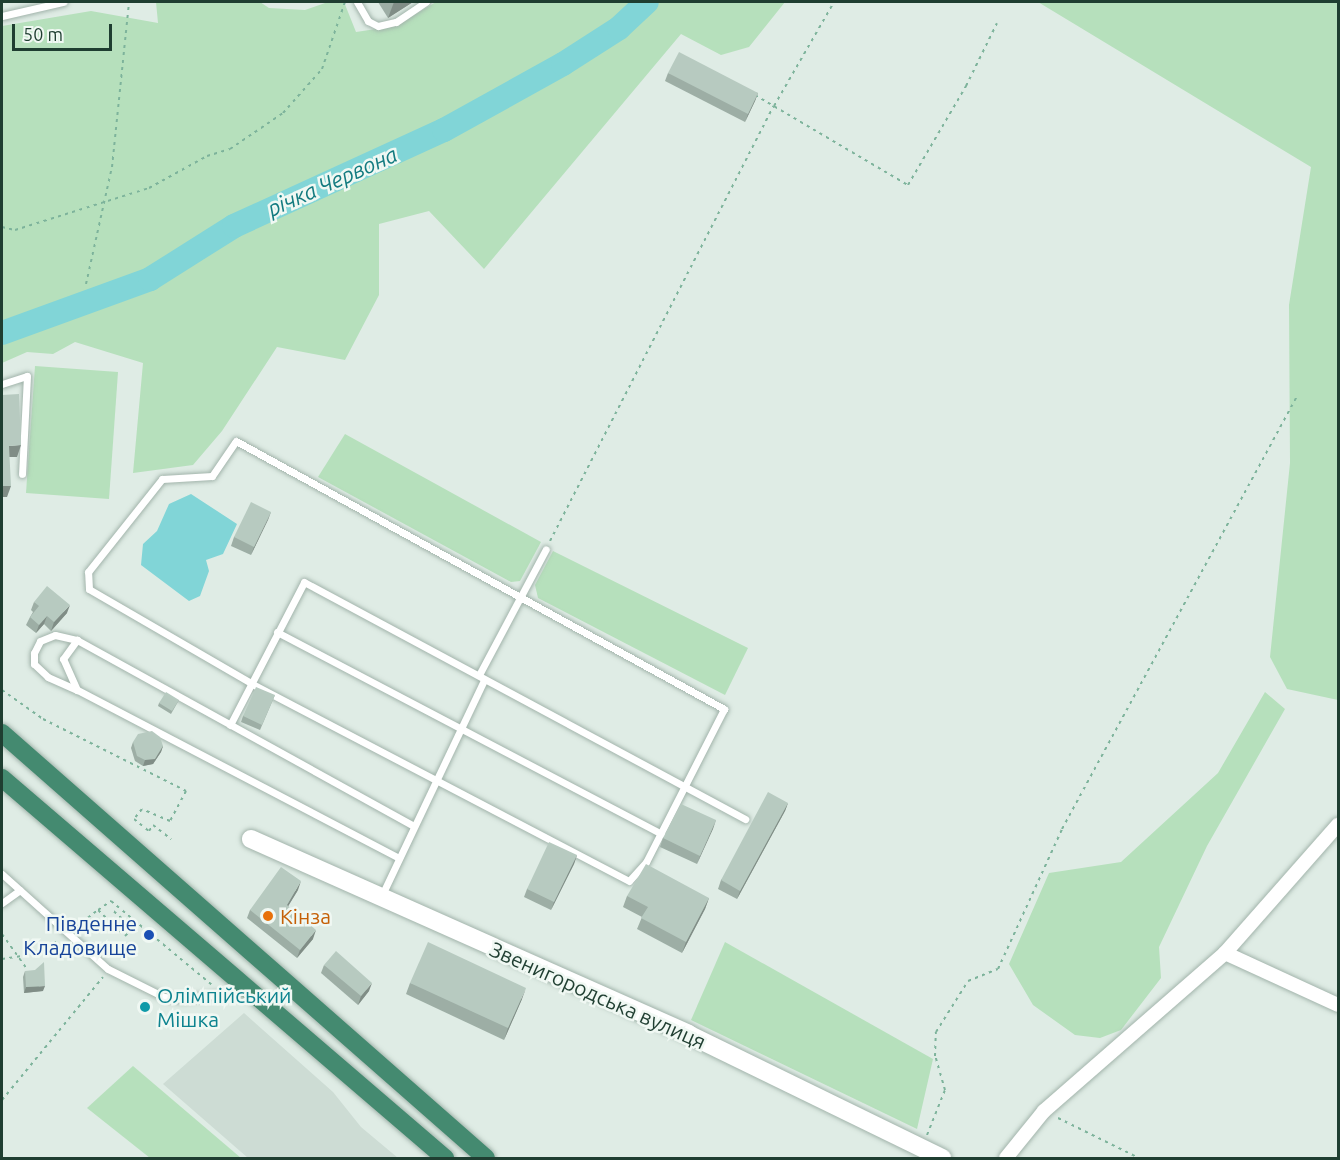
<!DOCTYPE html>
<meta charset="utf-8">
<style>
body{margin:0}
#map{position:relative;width:1340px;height:1160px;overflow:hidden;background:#dfece5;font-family:Ubuntu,sans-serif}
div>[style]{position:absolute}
.built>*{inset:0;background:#cddcd4}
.green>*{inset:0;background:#b6e0bc}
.water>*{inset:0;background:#81d5d7}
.river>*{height:24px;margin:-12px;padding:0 12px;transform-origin:12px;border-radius:12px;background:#81d5d7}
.path>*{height:2px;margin-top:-1px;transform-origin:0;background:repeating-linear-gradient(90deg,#7db39b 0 3px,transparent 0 7.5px)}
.roads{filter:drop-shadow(0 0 2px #a2b4ab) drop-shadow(0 0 2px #a2b4ab)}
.service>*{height:7px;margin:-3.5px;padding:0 3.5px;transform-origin:3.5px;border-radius:3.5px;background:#fff}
.minor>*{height:14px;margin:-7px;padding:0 7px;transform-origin:7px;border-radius:7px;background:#fff}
.tertiary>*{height:18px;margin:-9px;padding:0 9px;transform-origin:9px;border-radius:9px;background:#fff}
.trunk>*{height:18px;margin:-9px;padding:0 9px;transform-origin:9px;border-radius:9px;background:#448a70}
.wall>*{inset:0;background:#9daea5}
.shaded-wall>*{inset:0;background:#808d86}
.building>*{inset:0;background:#b7cac0}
.dots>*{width:16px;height:16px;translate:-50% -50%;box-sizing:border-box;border:3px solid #f0f8f3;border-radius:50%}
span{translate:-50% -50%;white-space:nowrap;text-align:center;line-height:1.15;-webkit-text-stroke:5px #f0f8f3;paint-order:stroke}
.food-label{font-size:21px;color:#c56008}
.left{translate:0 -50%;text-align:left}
.transit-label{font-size:21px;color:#164399}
.right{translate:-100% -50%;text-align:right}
.culture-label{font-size:21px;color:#0d838f}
.street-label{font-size:21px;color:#1f3e31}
.water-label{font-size:22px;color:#137b80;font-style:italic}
.frame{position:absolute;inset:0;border:3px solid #1f3e31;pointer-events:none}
.scale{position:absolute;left:12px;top:24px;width:100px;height:27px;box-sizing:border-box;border:3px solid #1f3e31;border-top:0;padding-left:8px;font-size:18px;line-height:21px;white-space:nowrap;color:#1f3e31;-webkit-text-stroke:4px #f0f8f3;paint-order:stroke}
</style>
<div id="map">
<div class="built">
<div style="clip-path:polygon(244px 1013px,333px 1092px,361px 1127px,398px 1158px,248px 1158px,163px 1084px)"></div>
</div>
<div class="green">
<div style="clip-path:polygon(156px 2px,260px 2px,269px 8px,305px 10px,328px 2px,344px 2px,356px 32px,396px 26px,436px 2px,785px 2px,749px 47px,721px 55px,681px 34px,484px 269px,429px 211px,379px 224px,379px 295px,345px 360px,277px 347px,222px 431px,193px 465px,133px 473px,143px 363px,75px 342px,53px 354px,27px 352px,2px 363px,2px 26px,91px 11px,158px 23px)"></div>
<div style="clip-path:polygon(1038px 2px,1338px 2px,1338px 700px,1287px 689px,1270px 657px,1290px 463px,1289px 305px,1311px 167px)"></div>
<div style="clip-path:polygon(35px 366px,118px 372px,109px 499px,26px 493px)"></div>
<div style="clip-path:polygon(345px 434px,541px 542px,520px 581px,511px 582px,318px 477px)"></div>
<div style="clip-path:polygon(553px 551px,748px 648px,725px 695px,538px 598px,535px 585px)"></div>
<div style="clip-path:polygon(1265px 692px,1285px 709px,1207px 846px,1159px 947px,1161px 978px,1121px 1030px,1100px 1038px,1075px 1035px,1033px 1005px,1009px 964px,1049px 873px,1121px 862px,1218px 773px)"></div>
<div style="clip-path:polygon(725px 942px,933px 1059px,917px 1129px,691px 1020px)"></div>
<div style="clip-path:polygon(133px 1066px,241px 1158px,150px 1158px,87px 1108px)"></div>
</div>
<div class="water">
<div style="clip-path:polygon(191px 494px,237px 524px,223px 554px,206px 560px,209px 571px,200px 596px,189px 601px,141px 565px,143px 544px,157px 531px,169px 504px)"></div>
</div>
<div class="river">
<div style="left:2px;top:333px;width:158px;rotate:-20deg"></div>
<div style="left:150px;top:279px;width:99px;rotate:-32.2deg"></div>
<div style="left:234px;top:226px;width:231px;rotate:-24.6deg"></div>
<div style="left:444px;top:130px;width:136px;rotate:-29deg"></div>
<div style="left:563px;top:64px;width:67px;rotate:-32.7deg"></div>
<div style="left:619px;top:28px;width:38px;rotate:-43deg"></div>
</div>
<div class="path">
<div style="left:755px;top:95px;width:178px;rotate:30.5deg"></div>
<div style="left:908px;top:185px;width:115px;rotate:-59.6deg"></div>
<div style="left:966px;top:86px;width:70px;rotate:-63.8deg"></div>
<div style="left:2px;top:227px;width:13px;rotate:13deg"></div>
<div style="left:15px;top:230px;width:140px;rotate:-17.4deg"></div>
<div style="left:149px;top:188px;width:66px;rotate:-28.9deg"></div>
<div style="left:207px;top:156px;width:24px;rotate:-17deg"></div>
<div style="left:230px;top:149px;width:64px;rotate:-34.2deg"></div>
<div style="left:283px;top:113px;width:59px;rotate:-48.4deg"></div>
<div style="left:322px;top:69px;width:71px;rotate:-71.1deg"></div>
<div style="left:86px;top:284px;width:120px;rotate:-77.5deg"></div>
<div style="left:112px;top:167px;width:166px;rotate:-84.1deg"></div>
<div style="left:550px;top:541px;width:489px;rotate:-62.8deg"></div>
<div style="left:774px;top:106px;width:120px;rotate:-60deg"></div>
<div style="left:2px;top:690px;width:50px;rotate:35.3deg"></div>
<div style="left:43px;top:719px;width:160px;rotate:26.7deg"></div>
<div style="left:186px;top:791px;width:34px;rotate:118deg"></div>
<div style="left:170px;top:821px;width:30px;rotate:-157deg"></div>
<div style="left:142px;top:809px;width:13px;rotate:129deg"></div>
<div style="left:134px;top:819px;width:19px;rotate:39deg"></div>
<div style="left:149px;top:831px;width:7px;rotate:-56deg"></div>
<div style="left:153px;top:825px;width:23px;rotate:38deg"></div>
<div style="left:98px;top:910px;width:16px;rotate:-35deg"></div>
<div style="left:111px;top:901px;width:131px;rotate:39.7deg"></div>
<div style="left:76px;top:927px;width:28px;rotate:-38deg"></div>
<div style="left:98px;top:910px;width:37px;rotate:44deg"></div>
<div style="left:125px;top:936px;width:11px;rotate:-45deg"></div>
<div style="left:133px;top:928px;width:29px;rotate:-139deg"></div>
<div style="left:2px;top:934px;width:43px;rotate:54.5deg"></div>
<div style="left:2px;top:959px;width:40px;rotate:-8.5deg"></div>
<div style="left:42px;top:953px;width:22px;rotate:-39deg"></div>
<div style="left:2px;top:1100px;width:159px;rotate:-50.6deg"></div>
<div style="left:1058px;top:1118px;width:90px;rotate:26.3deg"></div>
<div style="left:927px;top:1135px;width:48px;rotate:-68.2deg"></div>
<div style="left:945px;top:1090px;width:35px;rotate:-106deg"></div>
<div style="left:935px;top:1056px;width:24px;rotate:-88deg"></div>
<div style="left:936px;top:1032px;width:60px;rotate:-57.9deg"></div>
<div style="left:968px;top:981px;width:32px;rotate:-22deg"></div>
<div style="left:998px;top:969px;width:154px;rotate:-65.4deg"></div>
<div style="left:1062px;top:829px;width:494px;rotate:-61.5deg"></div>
</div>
<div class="roads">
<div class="service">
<div style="left:357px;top:2px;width:22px;rotate:60deg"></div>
<div style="left:368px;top:21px;width:11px;rotate:27deg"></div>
<div style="left:378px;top:26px;width:18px;rotate:-13deg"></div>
<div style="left:396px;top:22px;width:36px;rotate:-34deg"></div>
<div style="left:2px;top:16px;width:63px;rotate:-12.9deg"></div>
<div style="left:2px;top:384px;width:26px;rotate:-18deg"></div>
<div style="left:27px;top:376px;width:98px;rotate:92.9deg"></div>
<div style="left:236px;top:441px;width:557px;rotate:28.77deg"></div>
<div style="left:724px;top:709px;width:172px;rotate:117deg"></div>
<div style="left:646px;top:862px;width:25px;rotate:132deg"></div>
<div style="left:629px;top:881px;width:427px;rotate:-152.4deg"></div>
<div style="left:251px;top:683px;width:187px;rotate:-149.9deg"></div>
<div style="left:89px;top:589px;width:17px;rotate:-93deg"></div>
<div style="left:88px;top:572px;width:119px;rotate:-51.5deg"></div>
<div style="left:162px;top:479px;width:50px;rotate:-3.4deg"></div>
<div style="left:212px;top:476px;width:42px;rotate:-55.6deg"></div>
<div style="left:277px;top:632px;width:434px;rotate:27.7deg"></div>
<div style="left:480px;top:673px;width:140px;rotate:-62deg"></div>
<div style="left:77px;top:690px;width:32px;rotate:-156deg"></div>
<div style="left:48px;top:677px;width:19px;rotate:-137deg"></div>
<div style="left:34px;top:664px;width:11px;rotate:-90deg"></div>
<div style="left:34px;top:653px;width:13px;rotate:-63deg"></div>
<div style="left:40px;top:641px;width:16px;rotate:-22deg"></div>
<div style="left:55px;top:635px;width:23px;rotate:13deg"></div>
<div style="left:230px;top:725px;width:161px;rotate:-62.6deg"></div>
<div style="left:304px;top:582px;width:501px;rotate:28.25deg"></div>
<div style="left:399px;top:858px;width:363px;rotate:-152.4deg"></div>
<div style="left:77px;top:690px;width:34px;rotate:-114deg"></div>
<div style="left:63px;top:659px;width:24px;rotate:-54deg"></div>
<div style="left:77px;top:640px;width:385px;rotate:28.9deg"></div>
<div style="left:2px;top:874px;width:142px;rotate:41.9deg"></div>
<div style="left:108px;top:969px;width:63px;rotate:26.6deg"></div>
<div style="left:164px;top:997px;width:18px;rotate:6deg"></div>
<div style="left:182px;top:999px;width:64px;rotate:-7.1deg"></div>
<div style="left:381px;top:897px;width:240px;rotate:-64.6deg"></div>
<div style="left:2px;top:903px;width:22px;rotate:-36deg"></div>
</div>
<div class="minor">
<div style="left:1225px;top:953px;width:124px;rotate:24.7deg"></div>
<div style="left:1006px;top:1158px;width:60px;rotate:-51deg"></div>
<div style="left:1044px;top:1111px;width:240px;rotate:-41.1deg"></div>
<div style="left:1225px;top:953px;width:171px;rotate:-48.6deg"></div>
</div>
<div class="tertiary">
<div style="left:251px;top:839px;width:479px;rotate:24deg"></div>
<div style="left:688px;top:1034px;width:283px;rotate:26deg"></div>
</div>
<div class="trunk">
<div style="left:2px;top:733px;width:644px;rotate:41.29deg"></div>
<div style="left:2px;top:778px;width:584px;rotate:40.62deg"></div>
</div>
</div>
<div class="wall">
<div style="clip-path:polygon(378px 2px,413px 2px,388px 18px)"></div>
<div style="clip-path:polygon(668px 73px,758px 93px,755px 101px,745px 122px,665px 81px)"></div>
<div style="clip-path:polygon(271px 512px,251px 555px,231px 546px,234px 537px)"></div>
<div style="clip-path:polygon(34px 602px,67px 613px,51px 631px,44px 624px,36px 633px,26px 625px,30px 617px,33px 612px,31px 610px)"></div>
<div style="clip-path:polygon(275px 695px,260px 730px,241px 722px,243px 716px)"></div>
<div style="clip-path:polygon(179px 700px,171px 714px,158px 706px,159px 703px)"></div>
<div style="clip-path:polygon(133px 742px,163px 746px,161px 752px,153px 764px,143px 766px,135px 761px,131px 748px)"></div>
<div style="clip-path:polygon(788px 803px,785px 811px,737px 899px,718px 889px,721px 880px)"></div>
<div style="clip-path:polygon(716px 820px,697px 864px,660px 847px,663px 838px)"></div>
<div style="clip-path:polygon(577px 855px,574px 864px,551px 910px,524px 897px,527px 889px)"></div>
<div style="clip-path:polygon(298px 890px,288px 906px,313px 939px,297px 958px,247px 918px,250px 910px)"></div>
<div style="clip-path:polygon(627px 896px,709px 898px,705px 909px,682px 953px,637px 929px,642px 917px,623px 907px)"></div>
<div style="clip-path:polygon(324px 965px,369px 991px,358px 1005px,321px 973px)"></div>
<div style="clip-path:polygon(25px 971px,43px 991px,24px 993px,23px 977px)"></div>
<div style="clip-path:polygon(410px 983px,522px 999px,504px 1040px,406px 994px)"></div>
</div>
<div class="shaded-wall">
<div style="clip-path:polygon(394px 2px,413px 2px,388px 18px)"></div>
<div style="clip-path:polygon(758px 93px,755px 101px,745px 122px,748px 114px)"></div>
<div style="clip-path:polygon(21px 445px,17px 457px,5px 457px,9px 446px)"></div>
<div style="clip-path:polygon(2px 486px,11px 486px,7px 497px,2px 497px)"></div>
<div style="clip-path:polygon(271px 512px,268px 520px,251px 555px,254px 547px)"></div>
<div style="clip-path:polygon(70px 605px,67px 613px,51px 631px,54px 622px)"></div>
<div style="clip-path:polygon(47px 616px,44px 624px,36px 633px,39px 625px)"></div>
<div style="clip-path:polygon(163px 746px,161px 752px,153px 764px,143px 766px,145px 760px)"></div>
<div style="clip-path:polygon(788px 803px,785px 811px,737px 899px,740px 891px)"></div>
<div style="clip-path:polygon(716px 820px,713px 829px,697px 864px,700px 856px)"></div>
<div style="clip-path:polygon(577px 855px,574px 864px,551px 910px,554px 902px)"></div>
<div style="clip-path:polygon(301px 881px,298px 890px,284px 913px,287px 905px)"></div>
<div style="clip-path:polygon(709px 898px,705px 909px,682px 953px,686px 942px)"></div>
<div style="clip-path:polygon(316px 930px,313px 939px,297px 958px,300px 950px)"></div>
<div style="clip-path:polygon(372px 983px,369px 991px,358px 1005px,361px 996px)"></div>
<div style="clip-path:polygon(45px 986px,43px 991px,24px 993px,26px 987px)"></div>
<div style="clip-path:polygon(526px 988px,522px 999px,504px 1040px,508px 1028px)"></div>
</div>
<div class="building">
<div style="clip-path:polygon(679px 52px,758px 93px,748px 114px,668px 73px)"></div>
<div style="clip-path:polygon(19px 394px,21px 445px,9px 446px,11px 486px,2px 486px,2px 395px)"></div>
<div style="clip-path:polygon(251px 502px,271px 512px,254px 547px,234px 537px)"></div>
<div style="clip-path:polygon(47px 586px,70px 605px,54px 622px,47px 616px,39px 625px,30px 617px,39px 606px,34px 602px)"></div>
<div style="clip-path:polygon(256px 687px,275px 695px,262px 725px,243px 716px)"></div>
<div style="clip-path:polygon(166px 692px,179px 700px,172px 711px,159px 703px)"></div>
<div style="clip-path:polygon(152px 731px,160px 737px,163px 746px,155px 759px,145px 760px,137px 756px,133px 742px,138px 734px)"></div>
<div style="clip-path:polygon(768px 792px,788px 803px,740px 891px,721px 880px)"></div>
<div style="clip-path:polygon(681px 804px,716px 820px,700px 856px,663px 838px)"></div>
<div style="clip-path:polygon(549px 842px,577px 855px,554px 902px,527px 889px)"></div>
<div style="clip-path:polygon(646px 864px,709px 898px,686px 942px,641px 918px,648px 907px,627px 896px)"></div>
<div style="clip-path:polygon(281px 867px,301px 881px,287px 905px,316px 930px,300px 950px,250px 910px)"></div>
<div style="clip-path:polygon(428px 942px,526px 988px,508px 1028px,410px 983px)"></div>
<div style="clip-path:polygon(336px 951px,372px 983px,361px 996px,324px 965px)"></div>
<div style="clip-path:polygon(44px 962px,45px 986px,26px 987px,25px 971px,35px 970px)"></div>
</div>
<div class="dots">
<div style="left:268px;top:916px;background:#e8710a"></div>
<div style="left:149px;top:935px;background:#1a4fb4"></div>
<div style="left:145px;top:1007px;background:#0f9aa8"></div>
</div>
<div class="food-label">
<span class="left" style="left:280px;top:916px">Кінза</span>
</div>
<div class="transit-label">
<span class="right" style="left:137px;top:935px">Південне<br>Кладовище</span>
</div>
<div class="culture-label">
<span class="left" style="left:157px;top:1007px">Олімпійський<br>Мішка</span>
</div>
<div class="street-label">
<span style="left:598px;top:995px;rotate:24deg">Звенигородська вулиця</span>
</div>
<div class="water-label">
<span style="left:332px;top:181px;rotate:-24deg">річка Червона</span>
</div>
<div class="frame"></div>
<div class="scale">50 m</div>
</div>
